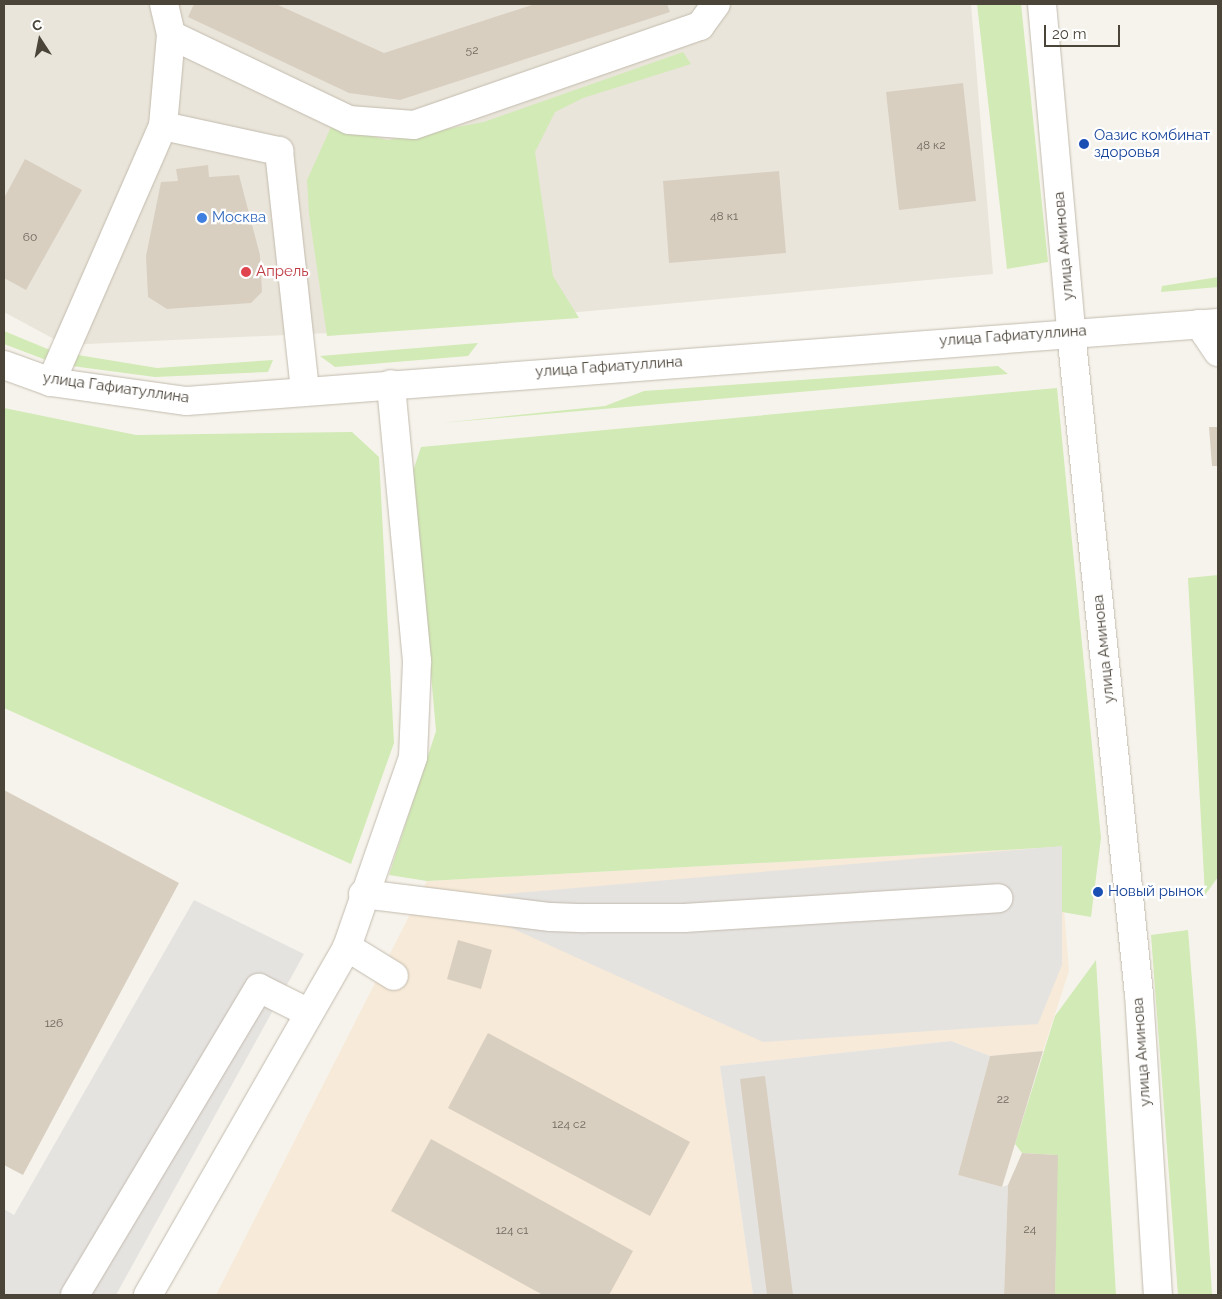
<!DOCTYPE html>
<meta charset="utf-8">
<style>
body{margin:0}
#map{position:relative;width:1222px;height:1299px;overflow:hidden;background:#f6f3ec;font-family:Raleway,sans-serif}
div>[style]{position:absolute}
.residential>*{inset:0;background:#eae5da}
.commercial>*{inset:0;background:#f7ead8}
.green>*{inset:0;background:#d2eab5}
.parking>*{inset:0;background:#e5e3e0}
.building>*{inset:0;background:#d8cfc1}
.roads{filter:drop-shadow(0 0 1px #c2bbae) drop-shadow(0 0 1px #c2bbae)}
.minor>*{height:28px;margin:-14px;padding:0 14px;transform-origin:14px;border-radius:14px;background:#fff}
.dots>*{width:14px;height:14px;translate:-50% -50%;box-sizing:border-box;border:2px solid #fff;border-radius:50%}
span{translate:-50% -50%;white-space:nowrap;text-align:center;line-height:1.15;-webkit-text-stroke:4.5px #fff;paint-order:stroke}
.number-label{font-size:12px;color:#6e675b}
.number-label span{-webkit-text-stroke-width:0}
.transit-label{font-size:15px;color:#164399}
.left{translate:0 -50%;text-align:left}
.shop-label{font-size:15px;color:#366cbe}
.street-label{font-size:15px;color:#4b4439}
.health-label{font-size:15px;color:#be3a42}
.frame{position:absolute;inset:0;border:5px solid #4b4439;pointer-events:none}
.north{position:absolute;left:15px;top:15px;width:50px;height:50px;-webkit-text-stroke:4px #fff;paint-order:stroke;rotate:349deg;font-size:14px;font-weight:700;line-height:20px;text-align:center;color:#4b4439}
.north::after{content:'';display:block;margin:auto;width:18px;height:22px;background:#4b4439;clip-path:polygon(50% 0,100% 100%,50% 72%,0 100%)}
.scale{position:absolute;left:1044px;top:25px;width:76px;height:22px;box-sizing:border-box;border:2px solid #4b4439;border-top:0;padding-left:6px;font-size:15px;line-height:18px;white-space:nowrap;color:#4b4439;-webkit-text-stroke:4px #fff;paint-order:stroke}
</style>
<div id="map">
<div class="residential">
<div style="clip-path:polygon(4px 4px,971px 4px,993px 274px,373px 331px,65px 345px,4px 312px)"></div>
</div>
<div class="commercial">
<div style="clip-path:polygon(1059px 847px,1069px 971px,1043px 1051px,990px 1056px,951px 1041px,720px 1066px,753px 1295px,216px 1295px,427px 881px)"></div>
</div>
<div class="green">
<div style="clip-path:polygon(977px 4px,1021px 4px,1048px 262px,1007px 269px)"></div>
<div style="clip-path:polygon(683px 52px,691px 64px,583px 98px,555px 112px,535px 152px,553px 276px,579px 318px,327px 336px,309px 214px,307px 180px,331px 127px,388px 140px,484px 122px)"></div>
<div style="clip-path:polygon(1218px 277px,1218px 287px,1161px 292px,1162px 286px)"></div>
<div style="clip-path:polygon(4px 331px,50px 350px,46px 360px,4px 344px)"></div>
<div style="clip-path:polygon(478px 343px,468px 356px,335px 367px,320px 356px)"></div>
<div style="clip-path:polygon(78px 355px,157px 368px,273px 360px,268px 372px,155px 377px,72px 366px)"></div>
<div style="clip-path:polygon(998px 366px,1008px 374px,441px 423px,605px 406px,644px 391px)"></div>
<div style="clip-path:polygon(1057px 388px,1101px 838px,1091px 917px,1062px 912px,1059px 847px,427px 881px,389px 875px,436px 731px,413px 471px,421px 447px)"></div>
<div style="clip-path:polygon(4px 408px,136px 435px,352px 432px,379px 457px,394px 743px,351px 864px,4px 708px)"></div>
<div style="clip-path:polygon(1218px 575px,1218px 877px,1205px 895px,1188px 578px)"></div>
<div style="clip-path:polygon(1188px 930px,1197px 1043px,1212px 1295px,1178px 1295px,1151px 935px)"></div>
<div style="clip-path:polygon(1096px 960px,1116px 1295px,1055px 1295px,1057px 1155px,1022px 1153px,1015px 1144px,1055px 1016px)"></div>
</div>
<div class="parking">
<div style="clip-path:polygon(1062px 846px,1062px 965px,1038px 1024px,763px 1042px,447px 899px)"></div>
<div style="clip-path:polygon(194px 900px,304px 954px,116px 1295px,4px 1295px,4px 1209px,14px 1215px)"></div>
<div style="clip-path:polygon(951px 1041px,990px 1056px,958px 1175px,1002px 1187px,1008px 1185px,1004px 1295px,753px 1295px,720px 1066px)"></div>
</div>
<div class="building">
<div style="clip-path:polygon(194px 4px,276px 4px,384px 53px,535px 4px,667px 4px,670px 12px,400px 100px,349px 93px,188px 17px)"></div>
<div style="clip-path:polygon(963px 83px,976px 201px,899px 210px,886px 92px)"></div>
<div style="clip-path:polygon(25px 159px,82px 190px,26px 290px,4px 278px,4px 198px)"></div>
<div style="clip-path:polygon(208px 165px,209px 177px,239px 175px,260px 255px,262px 292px,251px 303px,167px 309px,148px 297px,146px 256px,161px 182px,178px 181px,176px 169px)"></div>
<div style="clip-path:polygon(779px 171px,786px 253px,669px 263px,663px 181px)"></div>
<div style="clip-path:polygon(1209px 427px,1218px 427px,1218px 466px,1212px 466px)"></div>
<div style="clip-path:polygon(4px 790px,179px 883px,23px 1175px,4px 1165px)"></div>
<div style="clip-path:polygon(458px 940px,492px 950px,481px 989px,447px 979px)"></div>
<div style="clip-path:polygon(488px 1033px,690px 1142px,650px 1216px,448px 1108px)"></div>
<div style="clip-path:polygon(1043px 1051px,1002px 1187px,958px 1175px,990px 1056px)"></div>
<div style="clip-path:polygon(765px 1076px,793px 1295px,767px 1295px,740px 1079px)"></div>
<div style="clip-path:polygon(431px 1139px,633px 1251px,609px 1295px,543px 1295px,391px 1211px)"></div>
<div style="clip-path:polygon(1022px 1153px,1058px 1155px,1055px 1295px,1004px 1295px,1008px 1185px)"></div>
</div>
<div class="roads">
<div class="minor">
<div style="left:164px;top:4px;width:32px;rotate:77deg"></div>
<div style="left:171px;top:35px;width:197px;rotate:25.5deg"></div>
<div style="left:349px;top:120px;width:65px;rotate:4.4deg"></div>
<div style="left:414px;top:125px;width:303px;rotate:-19.1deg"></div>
<div style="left:700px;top:26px;width:27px;rotate:-54deg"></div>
<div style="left:1042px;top:4px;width:329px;rotate:84.9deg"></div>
<div style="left:1071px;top:332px;width:665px;rotate:84.14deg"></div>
<div style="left:1139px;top:994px;width:302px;rotate:86.4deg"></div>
<div style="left:163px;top:126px;width:91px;rotate:-85deg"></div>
<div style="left:1199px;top:324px;width:34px;rotate:56deg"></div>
<div style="left:4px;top:365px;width:50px;rotate:19.9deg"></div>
<div style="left:51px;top:382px;width:137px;rotate:8deg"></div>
<div style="left:187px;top:401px;width:1034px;rotate:-4.33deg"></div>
<div style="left:51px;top:382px;width:279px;rotate:-66.4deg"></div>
<div style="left:163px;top:126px;width:119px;rotate:12.2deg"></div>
<div style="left:279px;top:151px;width:241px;rotate:83.8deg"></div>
<div style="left:363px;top:894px;width:189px;rotate:7deg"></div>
<div style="left:551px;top:917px;width:34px;rotate:2deg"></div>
<div style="left:585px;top:918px;width:99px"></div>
<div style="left:684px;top:918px;width:315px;rotate:-3.6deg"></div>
<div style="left:347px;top:947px;width:55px;rotate:31.7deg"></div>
<div style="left:75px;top:1295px;width:358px;rotate:-59.1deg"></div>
<div style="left:259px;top:988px;width:56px;rotate:26.6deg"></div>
<div style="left:148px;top:1295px;width:401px;rotate:-60.2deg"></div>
<div style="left:347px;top:947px;width:201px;rotate:-70.8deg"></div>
<div style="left:413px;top:757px;width:96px;rotate:-87.6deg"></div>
<div style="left:417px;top:661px;width:278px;rotate:-95.4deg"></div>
</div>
</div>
<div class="dots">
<div style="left:1084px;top:144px;background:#1a4fb4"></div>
<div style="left:202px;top:218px;background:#3f7fe0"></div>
<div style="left:246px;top:272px;background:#e0444e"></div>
<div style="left:1098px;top:892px;background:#1a4fb4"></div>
</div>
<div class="number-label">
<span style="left:472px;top:51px">52</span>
<span style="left:931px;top:146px">48 к2</span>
<span style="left:724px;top:217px">48 к1</span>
<span style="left:30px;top:238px">60</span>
<span style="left:54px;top:1024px">126</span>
<span style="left:1003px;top:1100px">22</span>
<span style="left:569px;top:1125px">124 с2</span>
<span style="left:1030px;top:1230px">24</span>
<span style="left:512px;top:1231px">124 с1</span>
</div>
<div class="transit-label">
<span class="left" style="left:1094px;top:144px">Оазис комбинат<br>здоровья</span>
<span class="left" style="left:1108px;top:892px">Новый рынок</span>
</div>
<div class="shop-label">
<span class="left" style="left:212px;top:218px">Москва</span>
</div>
<div class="street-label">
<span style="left:1064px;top:246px;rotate:-95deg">улица Аминова</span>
<span style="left:1013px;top:336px;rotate:-4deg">улица Гафиатуллина</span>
<span style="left:609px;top:367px;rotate:-4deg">улица Гафиатуллина</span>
<span style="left:116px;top:388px;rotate:8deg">улица Гафиатуллина</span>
<span style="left:1104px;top:649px;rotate:-96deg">улица Аминова</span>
<span style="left:1142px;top:1052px;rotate:-94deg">улица Аминова</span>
</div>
<div class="health-label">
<span class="left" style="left:256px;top:272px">Апрель</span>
</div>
<div class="frame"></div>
<div class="north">С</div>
<div class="scale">20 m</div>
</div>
